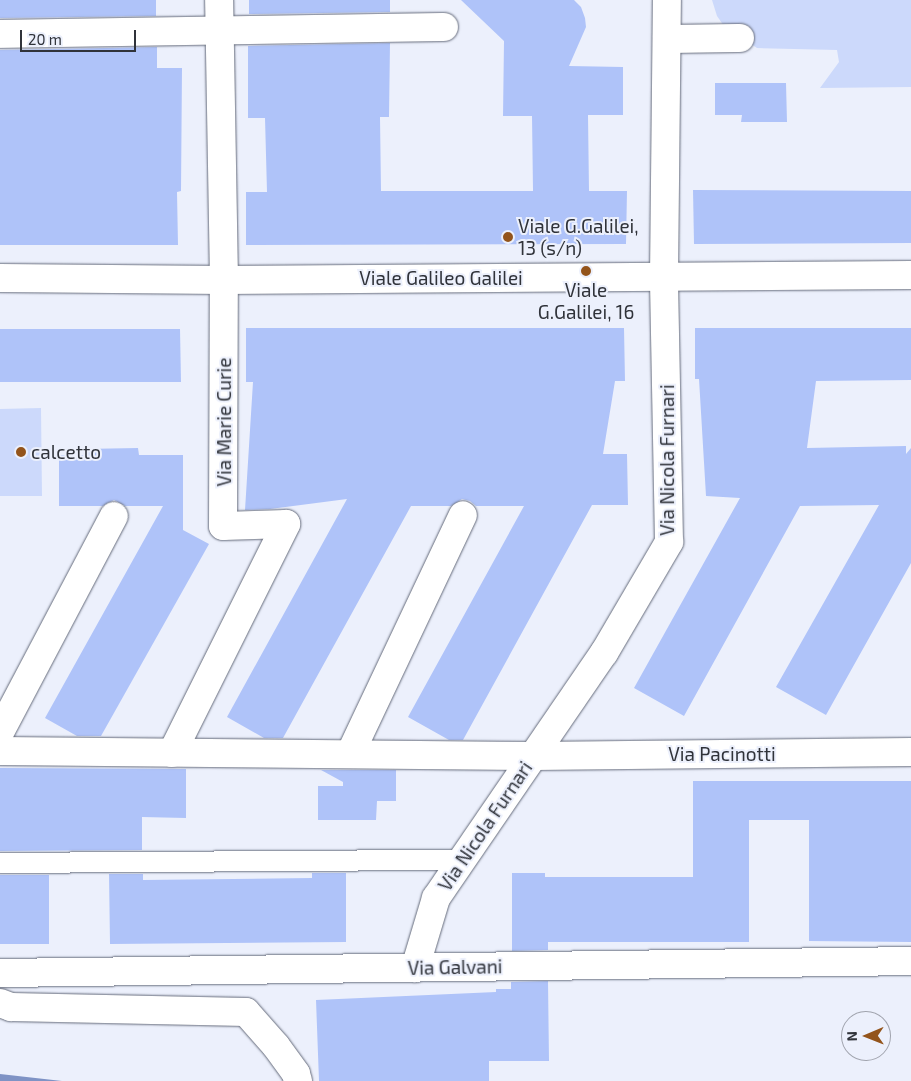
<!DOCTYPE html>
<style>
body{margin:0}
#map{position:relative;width:911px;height:1081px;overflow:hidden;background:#ecf0fc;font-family:"Exo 2",sans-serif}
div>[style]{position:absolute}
.green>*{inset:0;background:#ccd9fb}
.water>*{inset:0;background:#7f93c5}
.building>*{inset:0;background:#afc3f9}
.roads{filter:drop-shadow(0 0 1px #656b7b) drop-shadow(0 0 1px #656b7b)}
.lane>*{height:20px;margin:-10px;padding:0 10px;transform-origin:10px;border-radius:10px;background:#fff}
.street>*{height:28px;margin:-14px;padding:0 14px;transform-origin:14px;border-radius:14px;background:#fff}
.secondary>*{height:28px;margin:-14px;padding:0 14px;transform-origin:14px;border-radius:14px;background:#fff}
.dots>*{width:14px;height:14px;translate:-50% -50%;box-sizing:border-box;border:2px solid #ecf0fc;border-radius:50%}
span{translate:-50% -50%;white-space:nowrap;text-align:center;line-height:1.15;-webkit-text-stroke:4px #ecf0fc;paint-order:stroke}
.poi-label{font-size:19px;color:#30333a}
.left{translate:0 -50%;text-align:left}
.street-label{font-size:19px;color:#30333a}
.north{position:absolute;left:841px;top:1011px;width:50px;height:50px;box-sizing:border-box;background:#ecf0fc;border:1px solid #a1a4ae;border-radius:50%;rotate:269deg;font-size:14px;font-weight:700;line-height:20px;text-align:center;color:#30333a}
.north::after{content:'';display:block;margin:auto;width:18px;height:22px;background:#93541b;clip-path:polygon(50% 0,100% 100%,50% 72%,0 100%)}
.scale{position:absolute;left:20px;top:30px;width:116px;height:22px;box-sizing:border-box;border:2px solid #30333a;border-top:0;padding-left:6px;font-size:15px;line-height:18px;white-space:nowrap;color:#30333a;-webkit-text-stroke:4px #ecf0fc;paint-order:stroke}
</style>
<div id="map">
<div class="green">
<div style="clip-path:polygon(712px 0,911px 0,911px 87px,820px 88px,839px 62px,837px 50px,757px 48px,724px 26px,717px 16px)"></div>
<div style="clip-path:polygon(41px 408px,42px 496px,0 496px,0 409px)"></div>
</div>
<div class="water">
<div style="clip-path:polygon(0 1074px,62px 1081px,0 1081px)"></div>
</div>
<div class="building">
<div style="clip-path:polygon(0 0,156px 0,156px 16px,0 18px)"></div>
<div style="clip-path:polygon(249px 0,390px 0,390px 12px,249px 14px)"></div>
<div style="clip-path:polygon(461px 0,574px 0,581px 7px,585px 18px,586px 27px,569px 66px,623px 67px,623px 115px,588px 115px,589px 191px,627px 191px,626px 244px,246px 245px,246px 192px,267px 192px,265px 118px,248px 118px,248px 46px,390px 43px,389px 117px,380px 117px,381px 191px,533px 191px,532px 116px,503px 116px,504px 41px)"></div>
<div style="clip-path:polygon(157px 47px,157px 68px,182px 68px,181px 191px,177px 192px,178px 245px,0 245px,0 50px)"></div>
<div style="clip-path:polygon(715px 83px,786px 83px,787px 122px,741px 122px,742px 115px,715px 115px)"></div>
<div style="clip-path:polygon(693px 190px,911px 191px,911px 243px,694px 244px)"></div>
<div style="clip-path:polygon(246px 328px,624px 328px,625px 381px,615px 381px,603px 454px,627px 454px,628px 505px,592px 505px,463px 740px,449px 740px,408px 717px,524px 506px,476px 506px,470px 501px,462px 499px,451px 506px,411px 506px,283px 738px,264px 738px,227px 717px,347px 499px,270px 509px,245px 510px,253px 382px,246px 382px)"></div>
<div style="clip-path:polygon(695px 328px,911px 328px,911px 380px,816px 381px,807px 448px,906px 446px,906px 454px,911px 448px,911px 563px,826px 715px,776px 687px,879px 505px,800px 506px,684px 716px,634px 688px,740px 498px,706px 496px,699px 379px,695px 379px)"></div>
<div style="clip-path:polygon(0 329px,180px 329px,181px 382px,0 382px)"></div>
<div style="clip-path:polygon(138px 448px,139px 455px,183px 455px,183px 530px,209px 544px,101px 736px,77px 736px,45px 718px,163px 506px,125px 506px,114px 500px,103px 506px,59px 506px,59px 455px,84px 455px,83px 449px)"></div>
<div style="clip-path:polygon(0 768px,186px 769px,186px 818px,142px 817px,142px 850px,0 851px)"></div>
<div style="clip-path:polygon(321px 770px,396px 770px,396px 801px,377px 801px,376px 820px,318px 820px,318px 786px,343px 786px,343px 782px)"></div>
<div style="clip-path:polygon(693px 781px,911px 781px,911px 942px,809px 941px,809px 820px,749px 820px,749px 942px,548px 942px,548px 950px,512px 951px,512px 873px,545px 873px,545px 877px,693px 877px)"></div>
<div style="clip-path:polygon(312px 873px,346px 873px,346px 942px,110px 944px,109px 874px,143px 874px,143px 880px,312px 878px)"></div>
<div style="clip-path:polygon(0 875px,49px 875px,49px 944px,0 944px)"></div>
<div style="clip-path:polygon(548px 981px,549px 1061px,489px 1061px,489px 1081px,319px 1081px,316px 1000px,496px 992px,496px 989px,511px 989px,511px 982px)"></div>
</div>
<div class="roads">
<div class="lane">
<div style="left:0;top:863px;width:462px;rotate:-0.4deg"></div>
</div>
<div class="street">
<div style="left:0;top:34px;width:444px;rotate:-0.9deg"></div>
<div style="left:667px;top:39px;width:73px;rotate:-0.8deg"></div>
<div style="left:0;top:732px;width:244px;rotate:-62.2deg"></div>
<div style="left:0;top:751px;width:534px;rotate:0.54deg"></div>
<div style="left:534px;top:756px;width:377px;rotate:-0.6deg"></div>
<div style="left:172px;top:753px;width:256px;rotate:-63.5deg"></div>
<div style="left:286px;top:524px;width:63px;rotate:178.2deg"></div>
<div style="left:223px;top:526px;width:246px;rotate:-89.8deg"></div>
<div style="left:224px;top:280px;width:280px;rotate:-91deg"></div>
<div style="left:350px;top:754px;width:264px;rotate:-64.7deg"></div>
<div style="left:415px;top:968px;width:73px;rotate:-73.3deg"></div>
<div style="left:436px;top:898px;width:297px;rotate:-55.6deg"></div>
<div style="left:604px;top:653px;width:129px;rotate:-59.6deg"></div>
<div style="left:669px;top:542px;width:265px;rotate:-91.1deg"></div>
<div style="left:664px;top:277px;width:277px;rotate:-89.4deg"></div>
<div style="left:0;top:1003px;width:12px;rotate:20deg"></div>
<div style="left:11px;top:1007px;width:235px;rotate:1.2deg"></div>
<div style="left:246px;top:1012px;width:45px;rotate:48.6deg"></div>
<div style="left:276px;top:1046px;width:34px;rotate:54deg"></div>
<div style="left:296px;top:1074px;width:7px;rotate:74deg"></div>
</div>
<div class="secondary">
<div style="left:0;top:278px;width:224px;rotate:0.5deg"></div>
<div style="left:224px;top:280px;width:687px;rotate:-0.42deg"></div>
<div style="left:0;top:973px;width:911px;rotate:-0.75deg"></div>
</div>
</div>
<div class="dots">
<div style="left:508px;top:237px;background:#93541b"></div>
<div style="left:586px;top:271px;background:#93541b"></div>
<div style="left:21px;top:452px;background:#93541b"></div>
</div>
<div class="poi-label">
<span class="left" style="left:518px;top:237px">Viale G.Galilei,<br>13 (s/n)</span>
<span style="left:586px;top:301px">Viale<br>G.Galilei, 16</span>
<span class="left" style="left:31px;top:452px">calcetto</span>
</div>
<div class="street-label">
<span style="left:441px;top:278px">Viale Galileo Galilei</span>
<span style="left:224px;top:422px;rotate:-90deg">Via Marie Curie</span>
<span style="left:667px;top:460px;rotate:-90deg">Via Nicola Furnari</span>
<span style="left:722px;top:754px">Via Pacinotti</span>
<span style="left:485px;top:826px;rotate:-56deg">Via Nicola Furnari</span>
<span style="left:455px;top:967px;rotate:-1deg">Via Galvani</span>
</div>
<div class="north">N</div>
<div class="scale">20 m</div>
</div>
